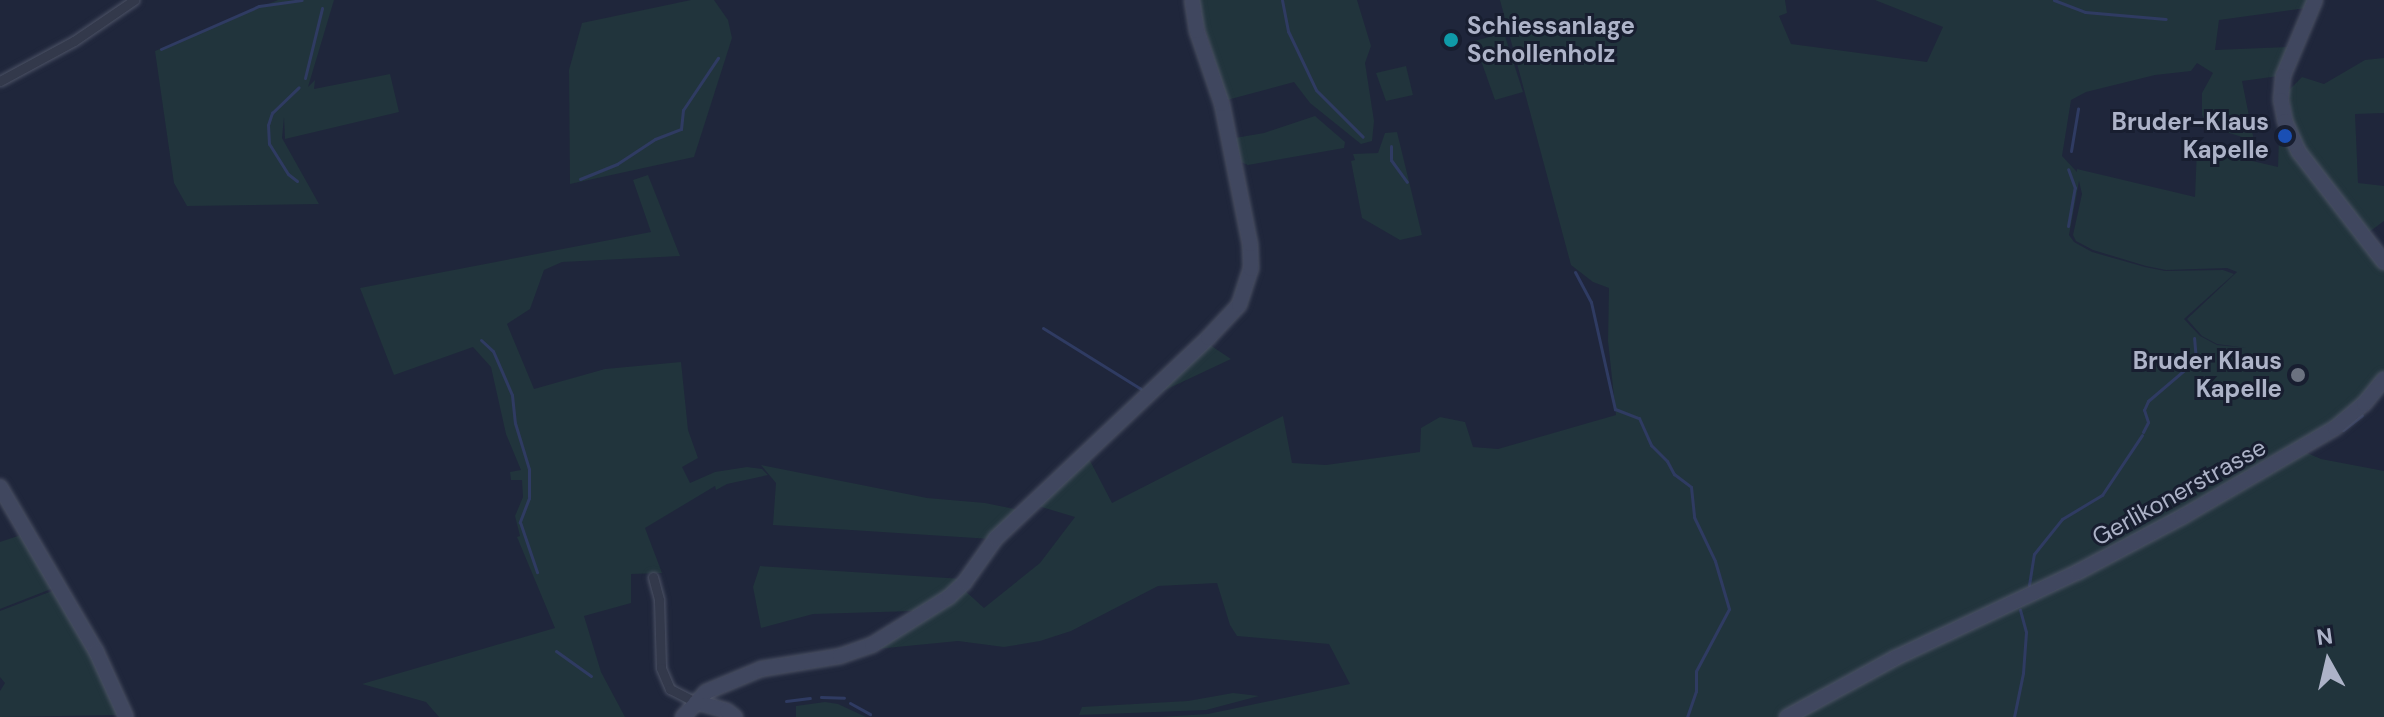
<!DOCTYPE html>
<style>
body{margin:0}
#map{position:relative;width:2384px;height:717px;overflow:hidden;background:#1f263b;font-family:"DM Sans",sans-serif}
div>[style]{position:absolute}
.green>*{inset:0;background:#21343c}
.stream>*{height:3px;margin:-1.5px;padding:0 1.5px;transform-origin:1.5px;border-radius:1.5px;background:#2f3b62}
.roads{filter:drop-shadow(0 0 2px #4d5366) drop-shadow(0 0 2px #4d5366)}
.street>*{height:9px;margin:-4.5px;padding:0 4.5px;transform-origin:4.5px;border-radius:4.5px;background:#33394b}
.secondary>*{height:14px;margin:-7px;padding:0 7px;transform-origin:7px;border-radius:7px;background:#40475f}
.dots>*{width:22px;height:22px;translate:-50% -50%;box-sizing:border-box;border:4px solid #181e30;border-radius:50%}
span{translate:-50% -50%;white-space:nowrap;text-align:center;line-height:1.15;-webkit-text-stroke:6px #181e30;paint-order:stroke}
.poi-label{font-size:24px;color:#adb3c8;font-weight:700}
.left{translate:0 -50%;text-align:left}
.right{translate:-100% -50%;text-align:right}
.street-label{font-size:24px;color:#adb3c8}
.north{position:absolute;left:2288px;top:621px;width:80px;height:80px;-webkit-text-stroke:6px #181e30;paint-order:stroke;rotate:352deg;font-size:22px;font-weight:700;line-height:32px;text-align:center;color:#adb3c8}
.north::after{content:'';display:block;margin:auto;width:28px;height:36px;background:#adb3c8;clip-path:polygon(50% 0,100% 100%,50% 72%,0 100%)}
</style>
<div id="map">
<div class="green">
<div style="clip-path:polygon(278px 0,334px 0,308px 87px,315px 80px,314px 89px,390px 74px,399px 112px,285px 139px,284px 117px,282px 138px,319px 204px,187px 206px,174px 183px,155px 51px)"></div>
<div style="clip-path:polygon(691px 0,714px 0,728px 20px,732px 38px,694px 157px,570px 184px,569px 70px,582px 23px)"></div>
<div style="clip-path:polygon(1196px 0,1357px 0,1371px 46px,1365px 63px,1374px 121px,1372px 141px,1361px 144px,1310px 103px,1294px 82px,1227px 100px)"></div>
<div style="clip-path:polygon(evenodd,1500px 0,1785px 0,1787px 13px,1779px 16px,1791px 44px,1927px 62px,1943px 27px,1875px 0,2310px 0,2306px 8px,2219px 20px,2215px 50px,2288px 47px,2279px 76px,2242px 81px,2254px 141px,2208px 126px,2202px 115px,2202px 93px,2213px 73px,2197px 63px,2191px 71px,2155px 75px,2086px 92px,2071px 100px,2062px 156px,2077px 172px,2077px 169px,2195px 197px,2197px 148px,2278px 167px,2279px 137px,2285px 132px,2384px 269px,2384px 371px,2372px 389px,2300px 450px,2321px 459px,2384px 471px,2384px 717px,1159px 717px,1208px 714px,1350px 684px,1329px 644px,1237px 636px,1230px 625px,1217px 583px,1158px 586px,1071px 631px,1040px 641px,1004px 647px,958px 641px,876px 649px,963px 589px,984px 608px,1040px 563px,1075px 517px,1035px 505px,1087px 455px,1112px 503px,1283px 416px,1292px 463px,1326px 465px,1420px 452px,1421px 428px,1440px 417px,1465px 422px,1473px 447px,1498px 449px,1616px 415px,1608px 341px,1609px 288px,1593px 282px,1571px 265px,1500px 0,2079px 181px,2082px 194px,2073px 235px,2076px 241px,2093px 250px,2146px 266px,2166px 270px,2227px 268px,2237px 272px,2187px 319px,2202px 336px,2217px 344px,2247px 348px,2217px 345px,2200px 336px,2184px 319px,2234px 274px,2223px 270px,2165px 271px,2145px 267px,2092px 252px,2074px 242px,2069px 235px,2079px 181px)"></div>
<div style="clip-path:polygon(1504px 33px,1523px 92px,1495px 100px,1474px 41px)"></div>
<div style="clip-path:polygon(2384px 58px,2384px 113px,2355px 114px,2358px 183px,2384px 186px,2384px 221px,2369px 232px,2305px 150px,2294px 130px,2288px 91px,2302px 77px,2324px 84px,2365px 60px)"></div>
<div style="clip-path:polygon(1406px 66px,1413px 95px,1386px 101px,1376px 73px)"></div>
<div style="clip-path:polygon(1315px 116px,1345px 142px,1344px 148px,1248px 165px,1241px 162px,1235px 138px,1264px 133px)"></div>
<div style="clip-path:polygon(1397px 132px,1422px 235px,1400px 240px,1362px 218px,1351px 161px,1355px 160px,1353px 154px,1378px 153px,1385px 133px)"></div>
<div style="clip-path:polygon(648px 175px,680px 256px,562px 262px,544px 270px,530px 309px,507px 324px,534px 389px,605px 369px,681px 362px,688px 430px,698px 458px,682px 467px,690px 483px,715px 472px,747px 467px,762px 469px,768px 475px,727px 484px,716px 490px,715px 486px,645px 528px,662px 573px,631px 574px,631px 603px,584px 616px,601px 672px,625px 717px,439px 717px,426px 702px,362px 684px,555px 628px,517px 537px,520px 536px,515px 516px,523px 497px,522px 480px,511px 480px,510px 472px,521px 470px,506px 434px,491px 367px,473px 347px,394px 375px,360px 288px,651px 232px,633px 180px)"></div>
<div style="clip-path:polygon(1207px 343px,1231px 359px,1146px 399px)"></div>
<div style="clip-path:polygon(761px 465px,927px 498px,985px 503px,1019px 510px,991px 539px,773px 525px,776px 483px)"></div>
<div style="clip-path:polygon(24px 534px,56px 587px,0 609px,0 542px)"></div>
<div style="clip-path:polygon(760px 566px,963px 579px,947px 596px,914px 611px,813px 614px,761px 628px,753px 587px)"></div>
<div style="clip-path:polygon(60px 588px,120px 715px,0 717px,0 691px,5px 683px,0 677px,0 611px)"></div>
<div style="clip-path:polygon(1233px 693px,1259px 696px,1206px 710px,1079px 715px,1082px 707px,1188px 701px)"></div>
<div style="clip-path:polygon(825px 702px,838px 704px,866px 717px,796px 717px,796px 706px)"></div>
</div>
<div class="stream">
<div style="left:1282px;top:0;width:32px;rotate:79deg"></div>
<div style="left:1288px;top:31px;width:65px;rotate:64.6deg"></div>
<div style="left:1316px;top:90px;width:66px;rotate:45deg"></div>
<div style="left:2054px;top:0;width:33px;rotate:21deg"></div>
<div style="left:2085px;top:12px;width:81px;rotate:4.9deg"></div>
<div style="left:161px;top:49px;width:107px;rotate:-23.7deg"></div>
<div style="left:259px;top:6px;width:43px;rotate:-7.9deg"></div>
<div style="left:305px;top:78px;width:72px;rotate:-76.3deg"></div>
<div style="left:1391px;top:146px;width:14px;rotate:90deg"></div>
<div style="left:1391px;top:160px;width:27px;rotate:54deg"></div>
<div style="left:2071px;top:151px;width:43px;rotate:-80.5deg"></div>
<div style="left:580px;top:179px;width:40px;rotate:-22deg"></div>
<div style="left:617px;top:164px;width:45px;rotate:-33.3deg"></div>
<div style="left:655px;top:139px;width:28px;rotate:-21deg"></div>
<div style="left:681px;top:129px;width:19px;rotate:-84deg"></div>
<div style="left:683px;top:110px;width:63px;rotate:-56.1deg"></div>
<div style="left:297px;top:181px;width:11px;rotate:-142deg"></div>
<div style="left:288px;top:174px;width:36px;rotate:-122deg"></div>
<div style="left:269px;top:144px;width:19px;rotate:-93deg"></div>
<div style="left:268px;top:125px;width:13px;rotate:-72deg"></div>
<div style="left:272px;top:113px;width:37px;rotate:-44deg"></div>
<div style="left:2068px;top:226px;width:39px;rotate:-80deg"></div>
<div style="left:2075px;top:188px;width:20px;rotate:-110deg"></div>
<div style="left:1575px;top:272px;width:34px;rotate:62deg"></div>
<div style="left:1591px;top:302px;width:110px;rotate:77.4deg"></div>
<div style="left:1615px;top:409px;width:26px;rotate:21deg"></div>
<div style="left:1639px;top:418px;width:30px;rotate:66deg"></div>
<div style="left:1651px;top:445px;width:23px;rotate:45deg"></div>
<div style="left:1667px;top:461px;width:15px;rotate:62deg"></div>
<div style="left:1674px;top:474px;width:21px;rotate:37deg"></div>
<div style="left:1691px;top:487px;width:30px;rotate:84deg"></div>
<div style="left:1694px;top:517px;width:49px;rotate:64.5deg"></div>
<div style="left:1715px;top:561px;width:50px;rotate:73.7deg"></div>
<div style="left:1729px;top:609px;width:70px;rotate:118deg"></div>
<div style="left:1696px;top:671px;width:20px;rotate:90deg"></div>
<div style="left:1696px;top:691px;width:28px;rotate:109deg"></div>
<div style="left:1043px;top:328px;width:115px;rotate:31.9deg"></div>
<div style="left:481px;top:340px;width:16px;rotate:43deg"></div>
<div style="left:493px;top:351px;width:48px;rotate:66.6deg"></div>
<div style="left:512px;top:395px;width:28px;rotate:84deg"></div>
<div style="left:515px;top:423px;width:48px;rotate:73.1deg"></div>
<div style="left:529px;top:469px;width:29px;rotate:90deg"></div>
<div style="left:529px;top:498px;width:26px;rotate:111deg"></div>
<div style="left:520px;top:522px;width:53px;rotate:71.2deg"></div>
<div style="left:2343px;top:430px;width:24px;rotate:-38deg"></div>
<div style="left:2143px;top:432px;width:11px;rotate:-63deg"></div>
<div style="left:2148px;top:422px;width:13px;rotate:-108deg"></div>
<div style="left:2144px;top:410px;width:10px;rotate:-66deg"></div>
<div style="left:2148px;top:401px;width:63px;rotate:-40.5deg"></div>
<div style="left:2196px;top:360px;width:22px;rotate:-95deg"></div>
<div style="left:2029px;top:585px;width:31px;rotate:-81deg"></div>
<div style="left:2034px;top:554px;width:45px;rotate:-51.3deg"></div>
<div style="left:2062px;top:519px;width:47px;rotate:-31deg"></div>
<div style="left:2102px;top:495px;width:72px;rotate:-56.3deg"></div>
<div style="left:556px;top:651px;width:43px;rotate:35.5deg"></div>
<div style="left:821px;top:697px;width:23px;rotate:2deg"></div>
<div style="left:786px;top:701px;width:24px;rotate:-7deg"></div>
<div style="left:850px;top:703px;width:23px;rotate:29deg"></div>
<div style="left:2014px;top:717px;width:45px;rotate:-78.4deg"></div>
<div style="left:2023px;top:673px;width:41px;rotate:-85.8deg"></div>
<div style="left:2026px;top:632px;width:23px;rotate:-105deg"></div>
</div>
<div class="roads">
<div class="street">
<div style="left:0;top:81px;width:84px;rotate:-28.4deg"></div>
<div style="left:74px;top:41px;width:73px;rotate:-34.3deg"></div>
<div style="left:653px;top:577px;width:24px;rotate:75deg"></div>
<div style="left:659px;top:600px;width:68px;rotate:88.3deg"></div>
<div style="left:661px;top:668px;width:23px;rotate:67deg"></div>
<div style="left:670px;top:689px;width:29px;rotate:27deg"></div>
</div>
<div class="secondary">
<div style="left:2315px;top:0;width:82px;rotate:112.8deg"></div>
<div style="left:2283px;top:76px;width:24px;rotate:95deg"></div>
<div style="left:2281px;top:100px;width:21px;rotate:79deg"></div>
<div style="left:2285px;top:121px;width:34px;rotate:66deg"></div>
<div style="left:2299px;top:152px;width:139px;rotate:52.3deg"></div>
<div style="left:0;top:487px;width:190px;rotate:59.7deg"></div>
<div style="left:96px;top:651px;width:72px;rotate:65.6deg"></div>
<div style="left:696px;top:702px;width:32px;rotate:16deg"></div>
<div style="left:727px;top:711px;width:10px;rotate:37deg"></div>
<div style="left:683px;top:717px;width:34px;rotate:-47deg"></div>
<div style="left:706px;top:692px;width:60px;rotate:-22.7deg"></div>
<div style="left:761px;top:669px;width:80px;rotate:-9.3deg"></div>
<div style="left:840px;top:656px;width:34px;rotate:-19deg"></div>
<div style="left:872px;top:645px;width:91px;rotate:-31.9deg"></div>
<div style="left:949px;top:597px;width:21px;rotate:-43deg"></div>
<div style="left:964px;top:583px;width:55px;rotate:-54.6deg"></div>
<div style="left:996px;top:538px;width:291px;rotate:-43.3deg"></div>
<div style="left:1208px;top:338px;width:45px;rotate:-46.8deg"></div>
<div style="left:1239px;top:305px;width:38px;rotate:-72deg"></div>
<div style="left:1251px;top:269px;width:25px;rotate:-92deg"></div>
<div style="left:1250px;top:244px;width:143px;rotate:-101.3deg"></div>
<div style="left:1222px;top:104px;width:77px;rotate:-108.9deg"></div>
<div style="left:1197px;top:31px;width:31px;rotate:-99deg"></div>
<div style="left:1787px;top:717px;width:123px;rotate:-28.6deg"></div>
<div style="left:1895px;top:658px;width:202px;rotate:-25.2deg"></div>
<div style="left:2078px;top:572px;width:118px;rotate:-27.9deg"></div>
<div style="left:2182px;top:517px;width:177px;rotate:-30.2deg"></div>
<div style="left:2335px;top:428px;width:38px;rotate:-40deg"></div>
<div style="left:2364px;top:404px;width:32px;rotate:-51deg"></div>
</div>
</div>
<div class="dots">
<div style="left:1451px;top:40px;background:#0f9aa8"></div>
<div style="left:2285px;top:136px;background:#1a4fb4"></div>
<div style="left:2298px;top:375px;background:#6b7280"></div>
</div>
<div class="poi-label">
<span class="left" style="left:1467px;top:40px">Schiessanlage<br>Schollenholz</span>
<span class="right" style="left:2269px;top:136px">Bruder-Klaus<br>Kapelle</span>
<span class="right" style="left:2282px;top:375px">Bruder Klaus<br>Kapelle</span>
</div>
<div class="street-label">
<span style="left:2179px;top:492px;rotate:-29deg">Gerlikonerstrasse</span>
</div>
<div class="north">N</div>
</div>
